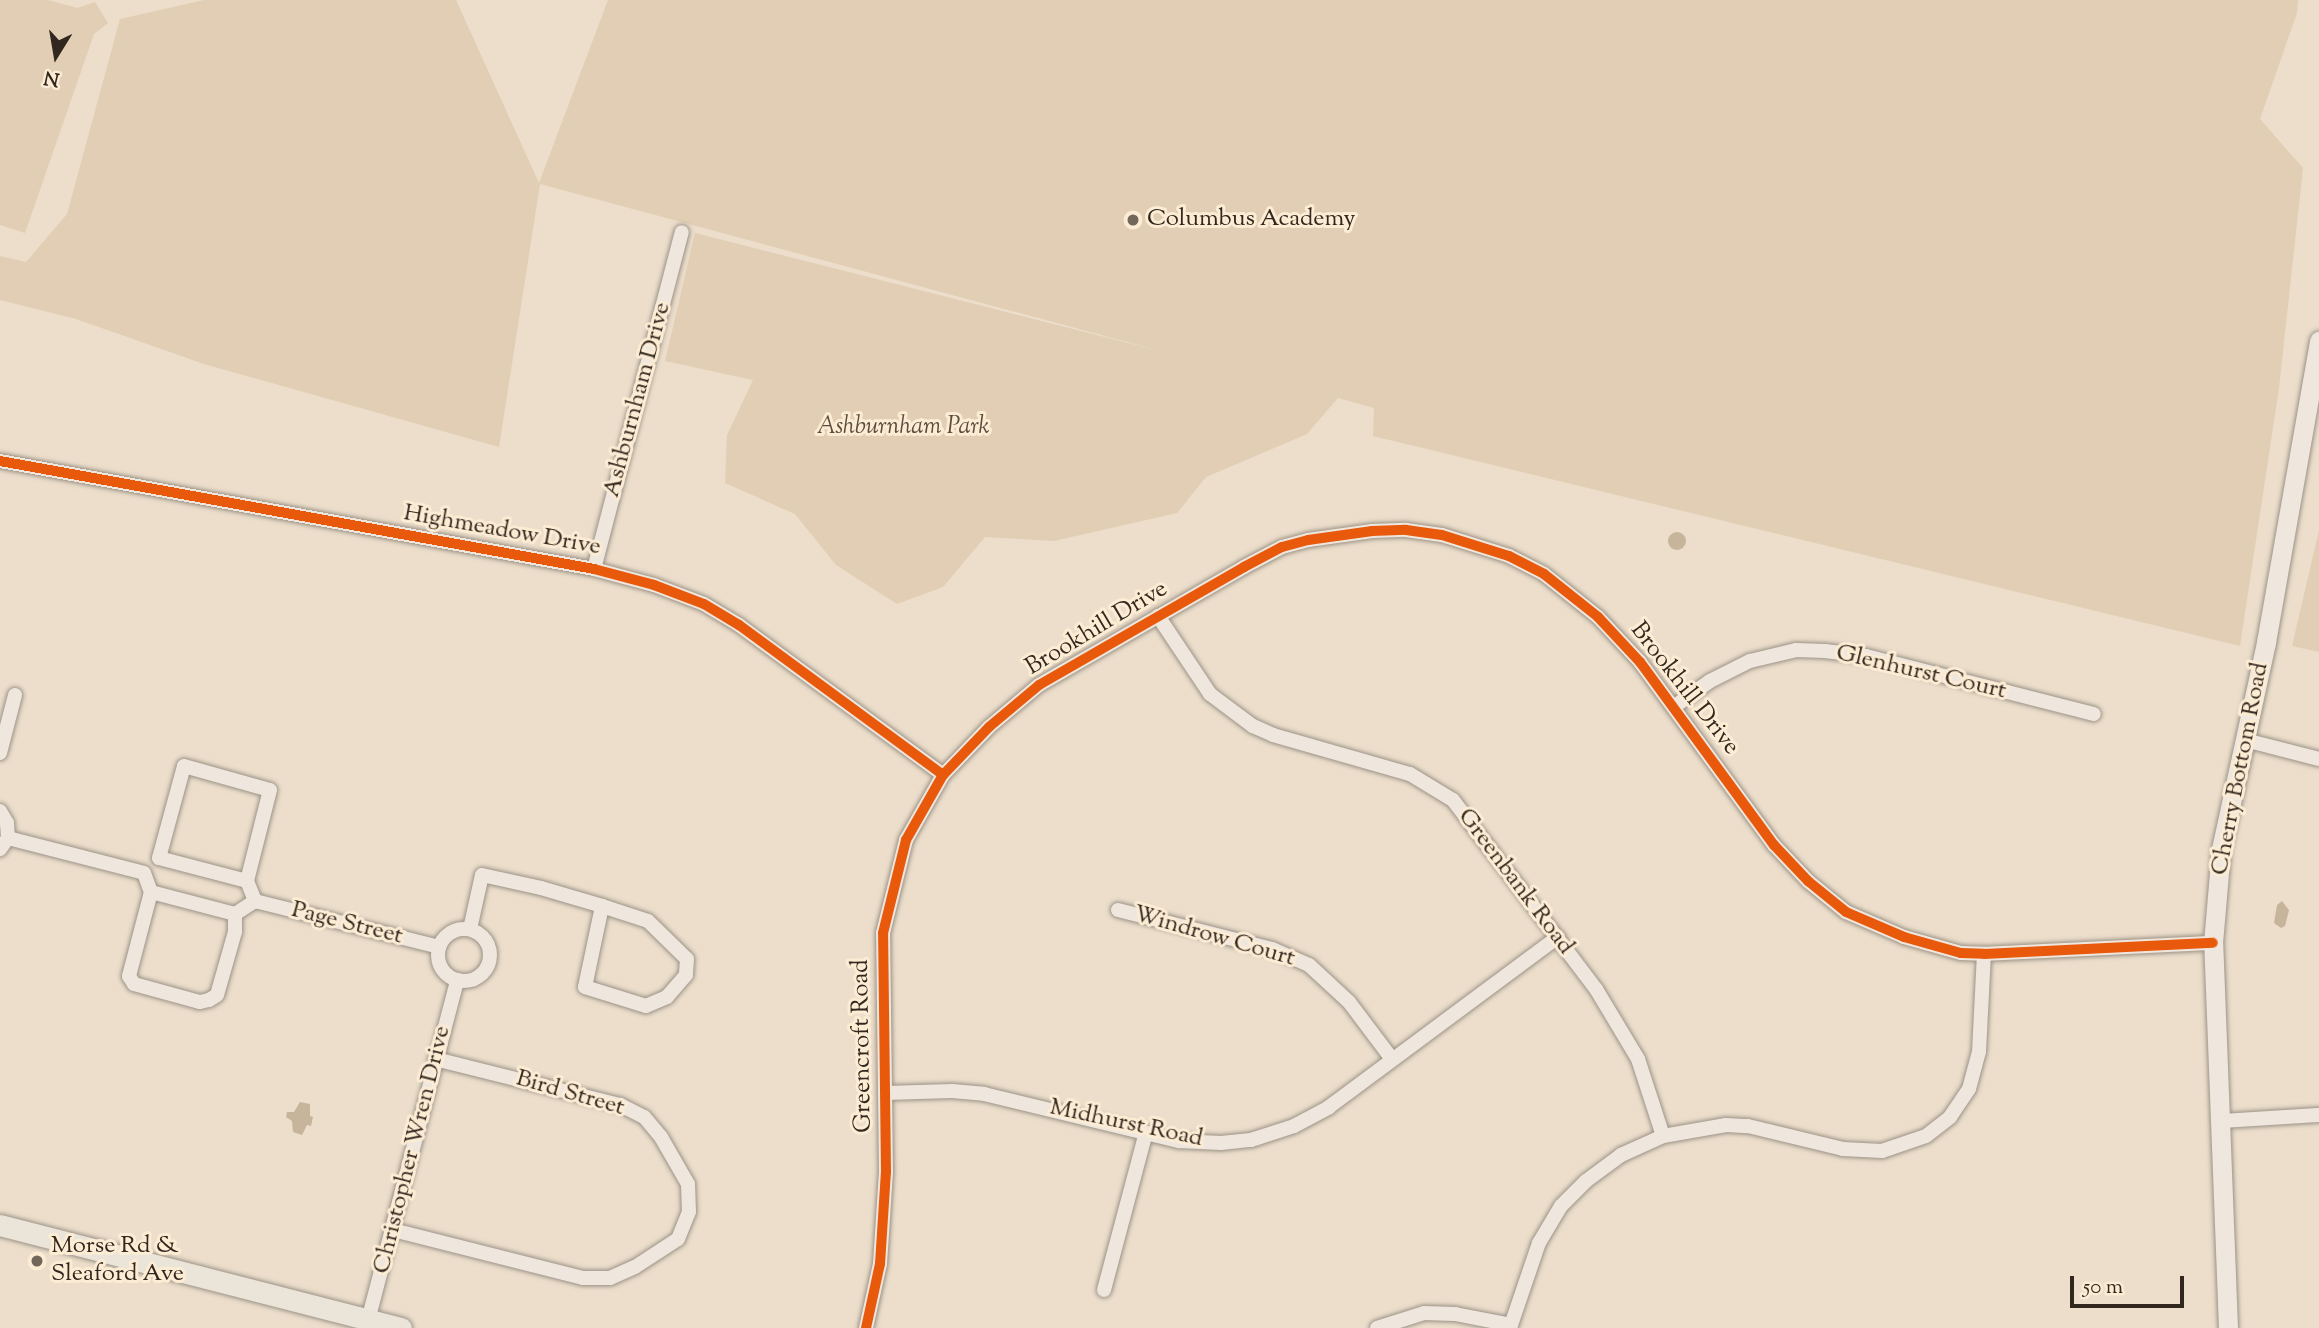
<!DOCTYPE html>
<style>
body{margin:0}
#map{position:relative;width:2319px;height:1328px;overflow:hidden;background:#ecdecb;font-family:"Sorts Mill Goudy",serif}
div>[style]{position:absolute}
.green>*{inset:0;background:#e1ceb4}
.water>*{inset:0;background:#c6b49b}
.round{border-radius:50%}
.roads{filter:drop-shadow(0 0 2px #9c9387) drop-shadow(0 0 2px #9c9387)}
.minor>*{height:14px;margin:-7px;padding:0 7px;transform-origin:7px;border-radius:7px;background:#efe7de}
.minor>.ring{margin:-7px;padding:0;box-sizing:content-box;background:none;border:14px solid #efe7de;border-radius:50%}
.secondary>*{height:19px;margin:-9.5px;padding:0 9.5px;transform-origin:9.5px;border-radius:9.5px;background:#efe7de}
.primary>*{height:21px;margin:-10.5px;padding:0 10.5px;transform-origin:10.5px;border-radius:10.5px;background:#ebe4d9}
.cycleway>*{height:10px;margin:-5px;padding:0 5px;transform-origin:5px;border-radius:5px;background:#e8590c}
.dots>*{width:19px;height:19px;translate:-50% -50%;box-sizing:border-box;border:4px solid #fcecd4;border-radius:50%}
span{translate:-50% -50%;white-space:nowrap;text-align:center;line-height:1.15;-webkit-text-stroke:6px #fcecd4;paint-order:stroke}
.poi-label{font-size:24px;color:#32271e}
.left{translate:0 -50%;text-align:left}
.street-label{font-size:24px;color:#32271e}
.park-label{font-size:24px;color:#5c4e3f;font-style:italic}
.north{position:absolute;left:21px;top:21px;width:70px;height:70px;-webkit-text-stroke:5px #fcecd4;paint-order:stroke;rotate:191deg;font-size:19px;font-weight:700;line-height:28px;text-align:center;color:#32271e}
.north::after{content:'';display:block;margin:auto;width:24px;height:32px;background:#32271e;clip-path:polygon(50% 0,100% 100%,50% 72%,0 100%)}
.scale{position:absolute;left:2070px;top:1276px;width:114px;height:32px;box-sizing:border-box;border:4px solid #32271e;border-top:0;padding-left:9px;font-size:21px;line-height:24px;white-space:nowrap;color:#32271e;-webkit-text-stroke:5px #fcecd4;paint-order:stroke}
</style>
<div id="map">
<div class="green">
<div style="clip-path:polygon(0 0,48px 0,77px 8px,95px 2px,108px 23px,94px 34px,25px 233px,0 225px)"></div>
<div style="clip-path:polygon(204px 0,456px 0,539px 183px,608px 0,2298px 0,2297px 13px,2260px 119px,2303px 168px,2279px 388px,2240px 646px,1373px 436px,1374px 408px,1338px 398px,1307px 434px,1206px 477px,1177px 513px,1054px 541px,985px 537px,943px 587px,897px 604px,836px 565px,795px 514px,725px 483px,727px 435px,753px 380px,665px 361px,695px 233px,1168px 353px,540px 184px,499px 447px,204px 364px,76px 319px,0 300px,0 256px,26px 262px,67px 214px,120px 19px)"></div>
<div style="clip-path:polygon(2319px 530px,2319px 652px,2292px 646px)"></div>
</div>
<div class="water">
<div class="round" style="left:1668px;top:532px;width:18px;height:18px"></div>
<div style="clip-path:polygon(2282px 901px,2289px 910px,2285px 926px,2281px 928px,2274px 923px,2277px 905px)"></div>
<div style="clip-path:polygon(300px 1102px,310px 1104px,310px 1116px,313px 1117px,311px 1126px,307px 1125px,302px 1135px,293px 1132px,292px 1121px,286px 1117px,287px 1112px,294px 1112px)"></div>
</div>
<div class="roads">
<div class="minor">
<div style="left:0;top:461px;width:604px;rotate:10.3deg"></div>
<div style="left:594px;top:569px;width:62px;rotate:14.9deg"></div>
<div style="left:654px;top:585px;width:53px;rotate:20.8deg"></div>
<div style="left:704px;top:604px;width:41px;rotate:31deg"></div>
<div style="left:739px;top:625px;width:253px;rotate:36.3deg"></div>
<div style="left:594px;top:569px;width:348px;rotate:-75.4deg"></div>
<div style="left:1158px;top:616px;width:94px;rotate:56.3deg"></div>
<div style="left:1210px;top:694px;width:54px;rotate:36.7deg"></div>
<div style="left:1253px;top:726px;width:22px;rotate:24deg"></div>
<div style="left:1273px;top:735px;width:142px;rotate:15.9deg"></div>
<div style="left:1410px;top:774px;width:50px;rotate:31.2deg"></div>
<div style="left:1453px;top:800px;width:237px;rotate:52.9deg"></div>
<div style="left:1596px;top:989px;width:82px;rotate:59deg"></div>
<div style="left:1638px;top:1059px;width:81px;rotate:72deg"></div>
<div style="left:1675px;top:706px;width:43px;rotate:-35.5deg"></div>
<div style="left:1710px;top:681px;width:45px;rotate:-26.6deg"></div>
<div style="left:1750px;top:661px;width:47px;rotate:-13.4deg"></div>
<div style="left:1796px;top:650px;width:29px;rotate:2deg"></div>
<div style="left:1825px;top:651px;width:41px;rotate:7deg"></div>
<div style="left:1866px;top:656px;width:235px;rotate:14.3deg"></div>
<div style="left:2245px;top:740px;width:76px;rotate:14.4deg"></div>
<div style="left:0;top:753px;width:60px;rotate:-75.5deg"></div>
<div style="left:0;top:811px;width:14px;rotate:60deg"></div>
<div style="left:7px;top:823px;width:15px;rotate:86deg"></div>
<div style="left:8px;top:838px;width:14px;rotate:126deg"></div>
<div style="left:8px;top:838px;width:140px;rotate:14.4deg"></div>
<div style="left:144px;top:873px;width:20px;rotate:70deg"></div>
<div style="left:151px;top:892px;width:87px;rotate:14.7deg"></div>
<div style="left:235px;top:914px;width:24px;rotate:-33deg"></div>
<div style="left:255px;top:901px;width:190px;rotate:14deg"></div>
<div style="left:159px;top:858px;width:95px;rotate:-74.8deg"></div>
<div style="left:184px;top:766px;width:89px;rotate:15.6deg"></div>
<div style="left:270px;top:790px;width:94px;rotate:104.2deg"></div>
<div style="left:159px;top:858px;width:91px;rotate:14.6deg"></div>
<div style="left:247px;top:881px;width:22px;rotate:68deg"></div>
<div style="left:151px;top:892px;width:87px;rotate:104.7deg"></div>
<div style="left:129px;top:976px;width:9px;rotate:58deg"></div>
<div style="left:134px;top:984px;width:68px;rotate:15.3deg"></div>
<div style="left:200px;top:1002px;width:9px;rotate:-13deg"></div>
<div style="left:209px;top:1000px;width:9px;rotate:-32deg"></div>
<div style="left:217px;top:995px;width:66px;rotate:-74.1deg"></div>
<div style="left:235px;top:932px;width:18px;rotate:-90deg"></div>
<div style="left:1118px;top:910px;width:159px;rotate:14.2deg"></div>
<div style="left:1272px;top:949px;width:40px;rotate:23.4deg"></div>
<div style="left:1309px;top:965px;width:54px;rotate:42.8deg"></div>
<div style="left:1349px;top:1002px;width:71px;rotate:53deg"></div>
<div class="ring" style="left:438px;top:929px;width:38px;height:38px"></div>
<div style="left:470px;top:929px;width:55px;rotate:-77.5deg"></div>
<div style="left:482px;top:875px;width:60px;rotate:12.4deg"></div>
<div style="left:541px;top:888px;width:64px;rotate:16.4deg"></div>
<div style="left:602px;top:906px;width:48px;rotate:18.1deg"></div>
<div style="left:648px;top:921px;width:54px;rotate:44.3deg"></div>
<div style="left:687px;top:959px;width:16px;rotate:94deg"></div>
<div style="left:686px;top:975px;width:29px;rotate:131deg"></div>
<div style="left:667px;top:997px;width:23px;rotate:157deg"></div>
<div style="left:646px;top:1006px;width:64px;rotate:-162.7deg"></div>
<div style="left:585px;top:987px;width:83px;rotate:-78.1deg"></div>
<div style="left:885px;top:1093px;width:67px;rotate:-1.7deg"></div>
<div style="left:952px;top:1091px;width:32px;rotate:5deg"></div>
<div style="left:984px;top:1094px;width:201px;rotate:13.6deg"></div>
<div style="left:1179px;top:1141px;width:42px;rotate:2.7deg"></div>
<div style="left:1221px;top:1143px;width:30px;rotate:-6deg"></div>
<div style="left:1251px;top:1140px;width:45px;rotate:-18deg"></div>
<div style="left:1294px;top:1126px;width:40px;rotate:-28deg"></div>
<div style="left:1329px;top:1107px;width:285px;rotate:-36.6deg"></div>
<div style="left:2221px;top:1121px;width:98px;rotate:-3.5deg"></div>
<div style="left:393px;top:1230px;width:196px;rotate:14.2deg"></div>
<div style="left:583px;top:1278px;width:27px"></div>
<div style="left:610px;top:1278px;width:27px;rotate:-24deg"></div>
<div style="left:635px;top:1267px;width:51px;rotate:-33.1deg"></div>
<div style="left:678px;top:1239px;width:29px;rotate:-68deg"></div>
<div style="left:689px;top:1212px;width:28px;rotate:-92deg"></div>
<div style="left:688px;top:1184px;width:54px;rotate:-119.9deg"></div>
<div style="left:661px;top:1137px;width:26px;rotate:-130deg"></div>
<div style="left:644px;top:1117px;width:27px;rotate:-153deg"></div>
<div style="left:620px;top:1105px;width:190px;rotate:-166deg"></div>
<div style="left:1104px;top:1290px;width:163px;rotate:-75.1deg"></div>
<div style="left:366px;top:1328px;width:360px;rotate:-75.3deg"></div>
<div style="left:866px;top:1328px;width:66px;rotate:-77.7deg"></div>
<div style="left:880px;top:1264px;width:92px;rotate:-86.3deg"></div>
<div style="left:886px;top:1172px;width:239px;rotate:-90.7deg"></div>
<div style="left:883px;top:933px;width:96px;rotate:-76.1deg"></div>
<div style="left:906px;top:840px;width:75px;rotate:-60.4deg"></div>
<div style="left:943px;top:775px;width:66px;rotate:-46.2deg"></div>
<div style="left:989px;top:727px;width:65px;rotate:-40deg"></div>
<div style="left:1039px;top:685px;width:237px;rotate:-29.9deg"></div>
<div style="left:1244px;top:567px;width:43px;rotate:-27.8deg"></div>
<div style="left:1282px;top:547px;width:27px;rotate:-15deg"></div>
<div style="left:1308px;top:540px;width:65px;rotate:-8deg"></div>
<div style="left:1372px;top:531px;width:34px;rotate:-2deg"></div>
<div style="left:1406px;top:530px;width:36px;rotate:8deg"></div>
<div style="left:1442px;top:535px;width:70px;rotate:17.4deg"></div>
<div style="left:1509px;top:556px;width:39px;rotate:27deg"></div>
<div style="left:1544px;top:574px;width:69px;rotate:38.5deg"></div>
<div style="left:1598px;top:617px;width:62px;rotate:47deg"></div>
<div style="left:1640px;top:662px;width:227px;rotate:53.8deg"></div>
<div style="left:1774px;top:845px;width:50px;rotate:46.6deg"></div>
<div style="left:1808px;top:881px;width:49px;rotate:39.2deg"></div>
<div style="left:1846px;top:912px;width:63px;rotate:23.3deg"></div>
<div style="left:1904px;top:937px;width:59px;rotate:15.7deg"></div>
<div style="left:1961px;top:953px;width:23px;rotate:2deg"></div>
<div style="left:1984px;top:954px;width:229px;rotate:-2.8deg"></div>
<div style="left:1377px;top:1328px;width:49px;rotate:-17.7deg"></div>
<div style="left:1424px;top:1313px;width:31px;rotate:2deg"></div>
<div style="left:1455px;top:1314px;width:57px;rotate:11.1deg"></div>
<div style="left:1510px;top:1328px;width:90px;rotate:-71.2deg"></div>
<div style="left:1539px;top:1243px;width:43px;rotate:-59.3deg"></div>
<div style="left:1561px;top:1206px;width:35px;rotate:-45deg"></div>
<div style="left:1586px;top:1181px;width:44px;rotate:-36.6deg"></div>
<div style="left:1621px;top:1155px;width:46px;rotate:-24.3deg"></div>
<div style="left:1663px;top:1136px;width:64px;rotate:-9.9deg"></div>
<div style="left:1726px;top:1125px;width:22px;rotate:3deg"></div>
<div style="left:1748px;top:1126px;width:98px;rotate:13.6deg"></div>
<div style="left:1843px;top:1149px;width:39px;rotate:3deg"></div>
<div style="left:1882px;top:1151px;width:46px;rotate:-18.8deg"></div>
<div style="left:1926px;top:1136px;width:31px;rotate:-38deg"></div>
<div style="left:1950px;top:1117px;width:34px;rotate:-56deg"></div>
<div style="left:1969px;top:1089px;width:38px;rotate:-75deg"></div>
<div style="left:1979px;top:1052px;width:98px;rotate:-87.1deg"></div>
</div>
<div class="secondary">
<div style="left:2228px;top:1328px;width:385px;rotate:-92.2deg"></div>
<div style="left:2213px;top:943px;width:94px;rotate:-85.1deg"></div>
<div style="left:2221px;top:849px;width:212px;rotate:-77.7deg"></div>
<div style="left:2266px;top:642px;width:306px;rotate:-80deg"></div>
</div>
<div class="primary">
<div style="left:0;top:1225px;width:414px;rotate:14.4deg"></div>
</div>
</div>
<div class="cycleway">
<div style="left:0;top:461px;width:604px;rotate:10.3deg"></div>
<div style="left:594px;top:569px;width:62px;rotate:14.9deg"></div>
<div style="left:654px;top:585px;width:53px;rotate:20.8deg"></div>
<div style="left:704px;top:604px;width:41px;rotate:31deg"></div>
<div style="left:739px;top:625px;width:253px;rotate:36.3deg"></div>
<div style="left:866px;top:1328px;width:66px;rotate:-77.7deg"></div>
<div style="left:880px;top:1264px;width:92px;rotate:-86.3deg"></div>
<div style="left:886px;top:1172px;width:239px;rotate:-90.7deg"></div>
<div style="left:883px;top:933px;width:96px;rotate:-76.1deg"></div>
<div style="left:906px;top:840px;width:75px;rotate:-60.4deg"></div>
<div style="left:943px;top:775px;width:66px;rotate:-46.2deg"></div>
<div style="left:989px;top:727px;width:65px;rotate:-40deg"></div>
<div style="left:1039px;top:685px;width:237px;rotate:-29.9deg"></div>
<div style="left:1244px;top:567px;width:43px;rotate:-27.8deg"></div>
<div style="left:1282px;top:547px;width:27px;rotate:-15deg"></div>
<div style="left:1308px;top:540px;width:65px;rotate:-8deg"></div>
<div style="left:1372px;top:531px;width:34px;rotate:-2deg"></div>
<div style="left:1406px;top:530px;width:36px;rotate:8deg"></div>
<div style="left:1442px;top:535px;width:70px;rotate:17.4deg"></div>
<div style="left:1509px;top:556px;width:39px;rotate:27deg"></div>
<div style="left:1544px;top:574px;width:69px;rotate:38.5deg"></div>
<div style="left:1598px;top:617px;width:62px;rotate:47deg"></div>
<div style="left:1640px;top:662px;width:227px;rotate:53.8deg"></div>
<div style="left:1774px;top:845px;width:50px;rotate:46.6deg"></div>
<div style="left:1808px;top:881px;width:49px;rotate:39.2deg"></div>
<div style="left:1846px;top:912px;width:63px;rotate:23.3deg"></div>
<div style="left:1904px;top:937px;width:59px;rotate:15.7deg"></div>
<div style="left:1961px;top:953px;width:23px;rotate:2deg"></div>
<div style="left:1984px;top:954px;width:229px;rotate:-2.8deg"></div>
</div>
<div class="dots">
<div style="left:1133px;top:220px;background:#73675b"></div>
<div style="left:37px;top:1261px;background:#73675b"></div>
</div>
<div class="poi-label">
<span class="left" style="left:1147px;top:220px">Columbus Academy</span>
<span class="left" style="left:51px;top:1261px">Morse Rd &amp;<br>Sleaford Ave</span>
</div>
<div class="street-label">
<span style="left:638px;top:400px;rotate:-75deg">Ashburnham Drive</span>
<span style="left:502px;top:531px;rotate:10deg">Highmeadow Drive</span>
<span style="left:1097px;top:629px;rotate:-31deg">Brookhill Drive</span>
<span style="left:1921px;top:673px;rotate:13deg">Glenhurst Court</span>
<span style="left:1684px;top:689px;rotate:52deg">Brookhill Drive</span>
<span style="left:2241px;top:769px;rotate:-79deg">Cherry Bottom Road</span>
<span style="left:1515px;top:882px;rotate:53deg">Greenbank Road</span>
<span style="left:347px;top:924px;rotate:14deg">Page Street</span>
<span style="left:1214px;top:937px;rotate:16deg">Windrow Court</span>
<span style="left:863px;top:1046px;rotate:-91deg">Greencroft Road</span>
<span style="left:570px;top:1094px;rotate:16deg">Bird Street</span>
<span style="left:1126px;top:1124px;rotate:12deg">Midhurst Road</span>
<span style="left:413px;top:1150px;rotate:-76deg">Christopher Wren Drive</span>
</div>
<div class="park-label">
<span style="left:903px;top:428px">Ashburnham Park</span>
</div>
<div class="north">N</div>
<div class="scale">50 m</div>
</div>
